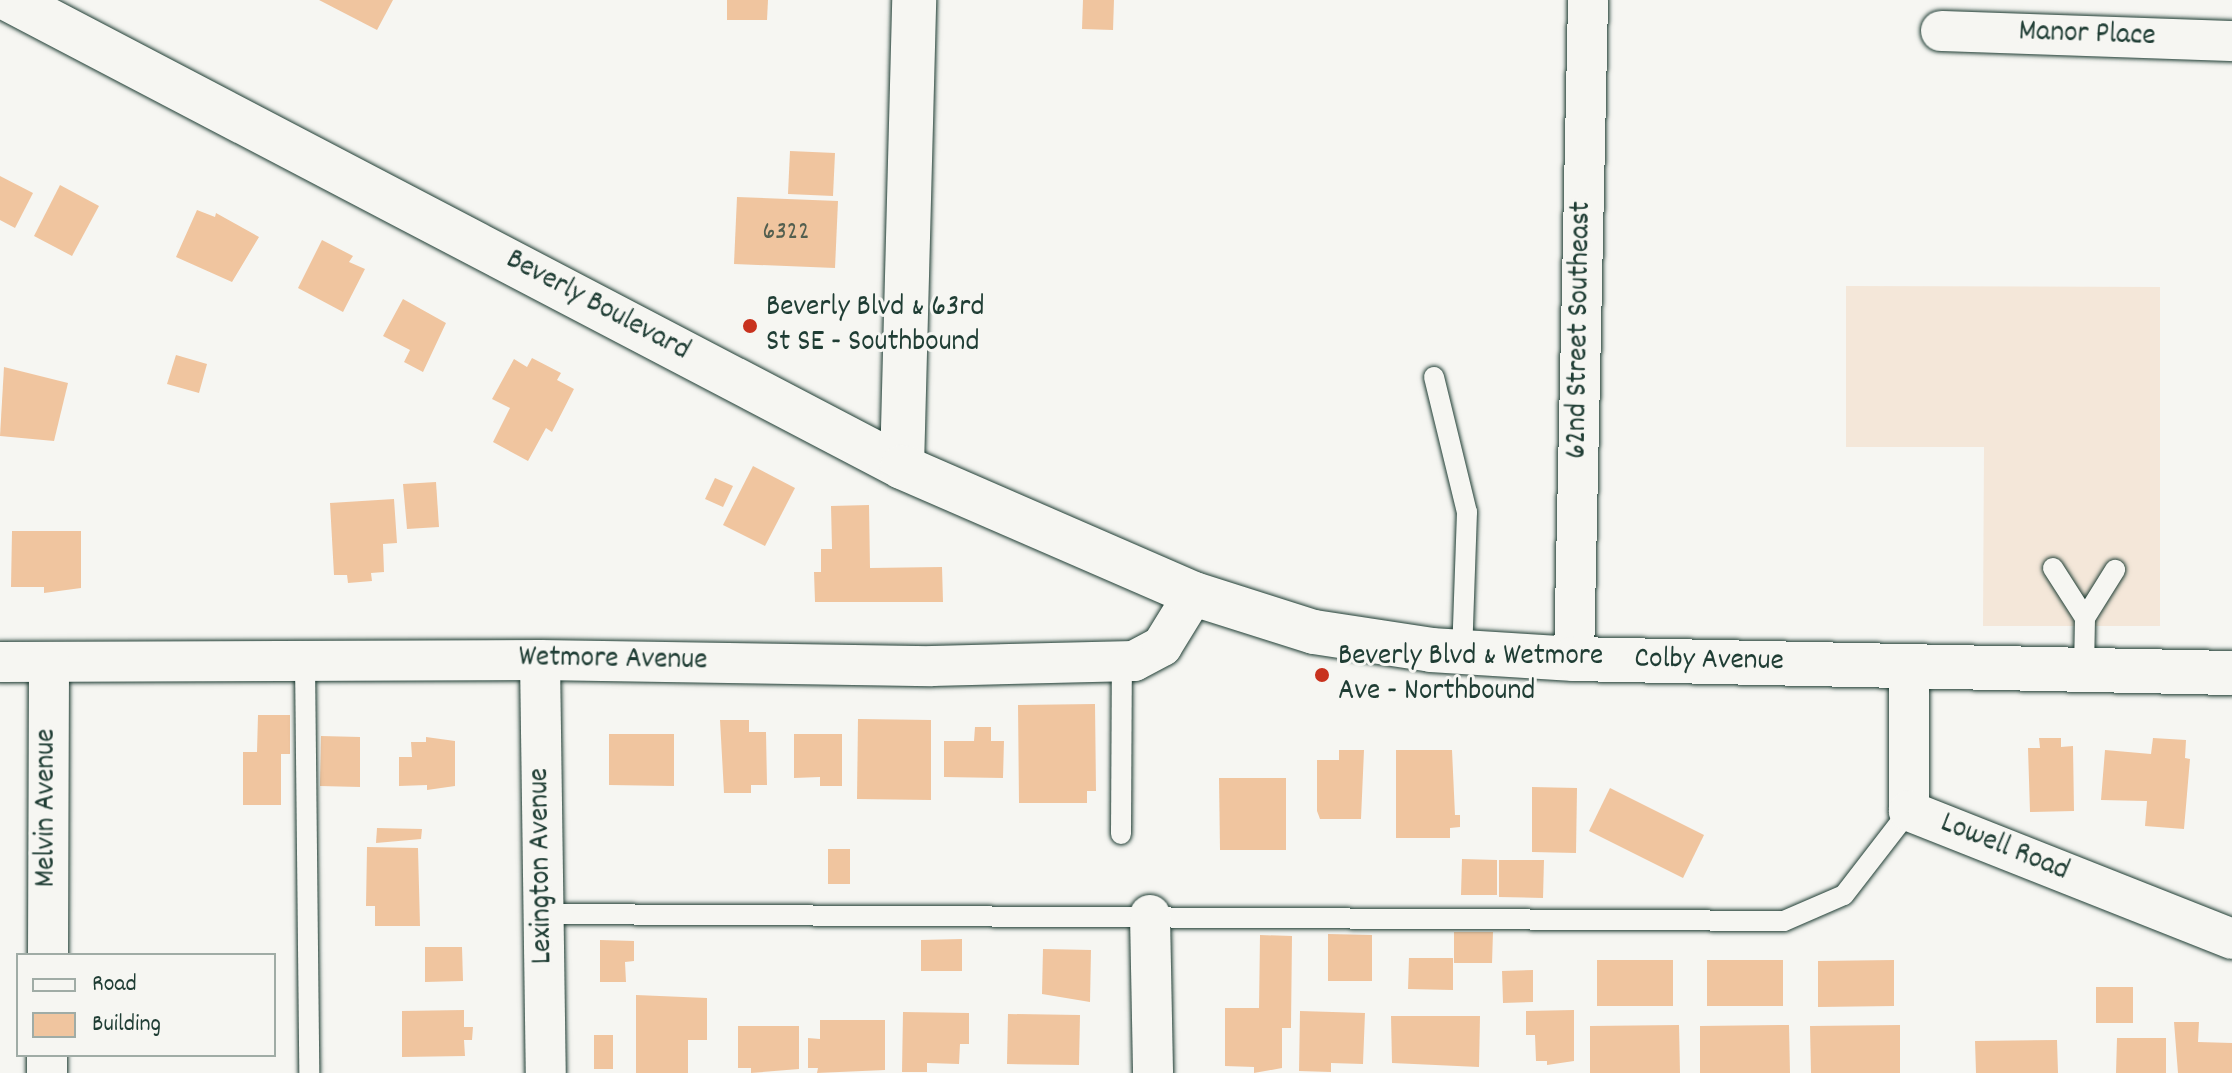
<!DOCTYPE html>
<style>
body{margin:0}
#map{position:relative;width:2232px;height:1073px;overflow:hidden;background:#f6f6f2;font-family:Dekko,sans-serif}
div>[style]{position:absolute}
.built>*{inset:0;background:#f4e7d9}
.building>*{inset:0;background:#f0c59f}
.roads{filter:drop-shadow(0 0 2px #1f3d34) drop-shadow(0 0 2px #1f3d34)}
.service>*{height:20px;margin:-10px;padding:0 10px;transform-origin:10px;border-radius:10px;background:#f6f6f2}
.minor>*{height:40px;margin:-20px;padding:0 20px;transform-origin:20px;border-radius:20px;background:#f6f6f2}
.tertiary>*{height:44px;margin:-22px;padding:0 22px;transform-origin:22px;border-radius:22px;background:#f6f6f2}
.secondary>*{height:44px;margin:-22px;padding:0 22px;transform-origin:22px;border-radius:22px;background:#f6f6f2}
.dots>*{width:22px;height:22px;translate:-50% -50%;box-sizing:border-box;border:4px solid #f6f6f2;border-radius:50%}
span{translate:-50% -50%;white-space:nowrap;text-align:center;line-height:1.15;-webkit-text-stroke:6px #f6f6f2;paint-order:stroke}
.number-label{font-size:26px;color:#535f4f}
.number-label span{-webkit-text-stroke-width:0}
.street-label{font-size:30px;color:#1f3d34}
.poi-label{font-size:30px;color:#1f3d34}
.left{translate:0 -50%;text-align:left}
.legend{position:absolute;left:16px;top:953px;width:260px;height:104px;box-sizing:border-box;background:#f6f6f2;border:2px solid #a0aca6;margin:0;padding:10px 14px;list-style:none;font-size:24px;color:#1f3d34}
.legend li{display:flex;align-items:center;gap:16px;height:40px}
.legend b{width:40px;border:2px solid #a0aca6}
</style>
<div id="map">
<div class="built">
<div style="clip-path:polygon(1846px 286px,2160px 287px,2160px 626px,1983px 626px,1984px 447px,1846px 447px)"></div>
</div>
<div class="building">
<div style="clip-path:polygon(319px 0,393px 0,377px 30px)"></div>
<div style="clip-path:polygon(727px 0,768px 0,767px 20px,727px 20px)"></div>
<div style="clip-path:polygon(1083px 0,1114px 0,1113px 30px,1082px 29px)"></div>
<div style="clip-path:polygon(790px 151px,835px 153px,833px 196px,788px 194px)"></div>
<div style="clip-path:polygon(0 176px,33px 193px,15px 228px,0 220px)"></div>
<div style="clip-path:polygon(60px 185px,99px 206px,72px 256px,34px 236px)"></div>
<div style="clip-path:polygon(737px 197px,838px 201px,835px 268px,734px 264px)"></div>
<div style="clip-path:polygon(197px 210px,215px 217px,216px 213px,259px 237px,232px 282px,176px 257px)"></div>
<div style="clip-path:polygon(322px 240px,353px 256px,349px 262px,365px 269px,343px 312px,298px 288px)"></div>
<div style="clip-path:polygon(403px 299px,446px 323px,423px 372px,404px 362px,410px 350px,383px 336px)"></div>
<div style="clip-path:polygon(176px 355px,207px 364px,199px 393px,167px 384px)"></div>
<div style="clip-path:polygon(532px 358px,561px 373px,557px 380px,574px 389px,552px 432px,546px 428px,528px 461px,493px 442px,510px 408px,492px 399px,514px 359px,527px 367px)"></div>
<div style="clip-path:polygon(4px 367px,68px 383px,54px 441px,0 436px)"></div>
<div style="clip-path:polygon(753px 466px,795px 488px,765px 546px,723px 525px)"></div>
<div style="clip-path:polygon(715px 478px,733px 486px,723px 507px,705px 499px)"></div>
<div style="clip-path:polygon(436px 482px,439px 527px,407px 529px,403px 484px)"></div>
<div style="clip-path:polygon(394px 499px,397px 543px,383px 544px,384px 572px,371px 573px,372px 581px,348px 583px,347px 575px,334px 575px,330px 503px)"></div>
<div style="clip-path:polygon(869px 505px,870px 568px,942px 567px,943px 602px,815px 602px,814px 572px,821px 572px,821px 549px,832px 549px,831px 506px)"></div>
<div style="clip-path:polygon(12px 531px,81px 531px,81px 588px,44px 593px,44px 587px,11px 587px)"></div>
<div style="clip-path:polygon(1095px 704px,1096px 791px,1087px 791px,1087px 803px,1019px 803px,1018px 705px)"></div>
<div style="clip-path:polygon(258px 715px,290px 715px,290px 754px,281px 754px,281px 805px,243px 805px,243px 752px,257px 752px)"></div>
<div style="clip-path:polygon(858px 719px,931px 720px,931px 800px,857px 799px)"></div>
<div style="clip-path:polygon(720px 720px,749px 720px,749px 732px,766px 732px,767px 785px,751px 785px,751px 793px,724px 793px)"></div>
<div style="clip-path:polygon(975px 727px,991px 727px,991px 741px,1004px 741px,1003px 778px,944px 777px,944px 741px,974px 741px)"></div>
<div style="clip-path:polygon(609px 734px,674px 734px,674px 786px,609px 785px)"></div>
<div style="clip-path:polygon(794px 734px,842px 734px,842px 786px,820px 786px,820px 777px,794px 778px)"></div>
<div style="clip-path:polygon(321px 736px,360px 737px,360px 787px,320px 786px)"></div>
<div style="clip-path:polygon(426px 737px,455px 741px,455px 786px,427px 790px,427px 785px,399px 786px,399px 757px,412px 757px,411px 742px,426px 742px)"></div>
<div style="clip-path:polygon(2039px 738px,2061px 738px,2061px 747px,2073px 746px,2074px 811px,2030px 812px,2028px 748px,2040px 748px)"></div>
<div style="clip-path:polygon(2153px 738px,2186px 740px,2185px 758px,2190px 759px,2184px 829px,2145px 826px,2147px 801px,2101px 800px,2105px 750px,2151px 754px)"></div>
<div style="clip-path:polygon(1339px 750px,1364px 750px,1361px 819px,1320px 819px,1317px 811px,1317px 760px,1339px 760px)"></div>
<div style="clip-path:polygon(1396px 750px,1452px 750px,1455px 815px,1460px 815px,1460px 827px,1450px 828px,1450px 838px,1396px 838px)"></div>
<div style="clip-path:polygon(1219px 778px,1286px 778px,1286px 850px,1220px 850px)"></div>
<div style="clip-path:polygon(1532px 787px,1577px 788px,1576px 853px,1532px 852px)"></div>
<div style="clip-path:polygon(1610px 788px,1704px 835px,1683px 878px,1589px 831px)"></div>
<div style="clip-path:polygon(377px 828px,422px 829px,421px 839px,376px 843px)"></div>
<div style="clip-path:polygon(367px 847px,418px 848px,420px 926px,375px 926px,375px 906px,366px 906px)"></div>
<div style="clip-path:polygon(828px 849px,850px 849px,850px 884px,828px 884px)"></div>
<div style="clip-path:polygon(1462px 859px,1497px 860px,1497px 895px,1461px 895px)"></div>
<div style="clip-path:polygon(1499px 860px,1544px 860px,1543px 898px,1499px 897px)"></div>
<div style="clip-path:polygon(1454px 932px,1493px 932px,1492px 963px,1454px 963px)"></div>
<div style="clip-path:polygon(1328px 934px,1372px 935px,1372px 981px,1328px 981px)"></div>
<div style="clip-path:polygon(1260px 935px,1292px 936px,1291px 1028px,1282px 1028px,1282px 1068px,1254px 1073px,1254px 1067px,1225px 1066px,1225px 1008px,1259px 1008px)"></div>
<div style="clip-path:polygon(962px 939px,962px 971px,921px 971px,921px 940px)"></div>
<div style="clip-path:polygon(600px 940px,634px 941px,634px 961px,625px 962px,626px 982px,600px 982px)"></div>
<div style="clip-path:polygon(425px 947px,462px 947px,463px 981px,425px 982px)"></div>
<div style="clip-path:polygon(1043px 949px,1091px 950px,1090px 1002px,1042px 994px)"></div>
<div style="clip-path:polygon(1409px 958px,1453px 958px,1453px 990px,1408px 989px)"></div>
<div style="clip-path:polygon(1597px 960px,1673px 960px,1673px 1006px,1597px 1006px)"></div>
<div style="clip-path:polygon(1707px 960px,1783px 960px,1783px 1006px,1707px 1006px)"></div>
<div style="clip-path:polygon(1894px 960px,1894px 1006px,1818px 1007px,1818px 961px)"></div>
<div style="clip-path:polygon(1533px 970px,1533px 1002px,1503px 1003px,1502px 971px)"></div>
<div style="clip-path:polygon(2096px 987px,2133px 987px,2133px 1023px,2096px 1023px)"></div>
<div style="clip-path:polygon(636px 995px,707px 998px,707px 1040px,688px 1040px,688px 1073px,636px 1073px)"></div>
<div style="clip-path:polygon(464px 1010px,464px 1027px,473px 1027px,472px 1040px,464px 1040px,465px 1056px,402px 1057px,402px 1011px)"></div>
<div style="clip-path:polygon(1574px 1010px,1574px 1061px,1547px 1065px,1547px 1061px,1536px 1061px,1535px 1035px,1526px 1035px,1526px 1011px)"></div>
<div style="clip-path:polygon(1300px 1011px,1365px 1013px,1363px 1064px,1331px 1063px,1331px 1072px,1299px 1071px)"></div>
<div style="clip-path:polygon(903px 1012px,969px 1013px,969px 1044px,960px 1044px,959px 1064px,927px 1063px,927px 1072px,902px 1072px)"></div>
<div style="clip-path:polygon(1008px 1014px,1080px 1015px,1079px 1065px,1007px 1064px)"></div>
<div style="clip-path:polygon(1391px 1016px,1480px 1016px,1479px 1067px,1392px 1063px)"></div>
<div style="clip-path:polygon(820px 1020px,885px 1020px,885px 1070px,817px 1073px,818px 1068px,808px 1068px,808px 1038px,820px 1039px)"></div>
<div style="clip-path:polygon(2174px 1022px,2199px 1022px,2198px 1042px,2232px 1043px,2232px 1073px,2178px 1073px)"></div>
<div style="clip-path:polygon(1679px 1025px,1680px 1073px,1590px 1073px,1590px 1026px)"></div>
<div style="clip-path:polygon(1789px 1025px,1790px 1073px,1700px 1073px,1700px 1026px)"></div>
<div style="clip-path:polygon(1900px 1025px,1900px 1073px,1811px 1073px,1810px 1026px)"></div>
<div style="clip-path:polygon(738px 1026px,799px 1026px,799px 1069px,751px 1073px,751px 1068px,738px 1068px)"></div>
<div style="clip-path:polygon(594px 1035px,613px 1035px,613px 1069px,594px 1069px)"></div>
<div style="clip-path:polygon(2117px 1038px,2166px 1038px,2166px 1073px,2116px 1073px)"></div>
<div style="clip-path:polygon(2057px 1040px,2058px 1073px,1976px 1073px,1975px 1041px)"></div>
</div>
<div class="roads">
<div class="service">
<div style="left:1434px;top:377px;width:139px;rotate:76.3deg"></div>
<div style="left:1467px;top:512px;width:140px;rotate:92deg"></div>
<div style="left:2053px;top:568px;width:59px;rotate:57.4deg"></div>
<div style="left:305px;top:661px;width:412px;rotate:89.4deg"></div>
<div style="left:2084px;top:670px;width:52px;rotate:-88.9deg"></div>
<div style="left:2085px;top:618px;width:57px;rotate:-58deg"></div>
<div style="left:1121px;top:834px;width:172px;rotate:-89.7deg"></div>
<div style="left:544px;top:914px;width:1240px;rotate:0.32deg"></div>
<div style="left:1784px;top:921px;width:65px;rotate:-23.4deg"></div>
<div style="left:1844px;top:895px;width:106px;rotate:-52.3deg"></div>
</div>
<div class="minor">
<div style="left:1941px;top:31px;width:291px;rotate:2deg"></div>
<div style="left:1574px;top:659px;width:659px;rotate:-88.78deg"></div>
<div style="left:540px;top:660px;width:413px;rotate:89.2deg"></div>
<div style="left:0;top:662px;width:540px;rotate:-0.21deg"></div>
<div style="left:540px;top:660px;width:392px;rotate:0.9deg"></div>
<div style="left:932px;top:666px;width:202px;rotate:-1.4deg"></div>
<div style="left:1134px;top:661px;width:32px;rotate:-28deg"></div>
<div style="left:1162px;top:646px;width:61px;rotate:-58.4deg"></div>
<div style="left:1909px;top:668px;width:143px;rotate:90deg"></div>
<div style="left:1909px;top:811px;width:347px;rotate:21.6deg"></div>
<div style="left:1150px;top:915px;width:158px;rotate:88.9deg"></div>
<div style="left:48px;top:955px;width:293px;rotate:-89.8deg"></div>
<div style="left:47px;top:1073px;width:18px;rotate:-90deg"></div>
</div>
<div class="tertiary">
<div style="left:902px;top:467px;width:467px;rotate:-88.5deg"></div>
</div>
<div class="secondary">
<div style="left:10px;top:0;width:1007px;rotate:27.63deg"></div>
<div style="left:902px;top:467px;width:318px;rotate:23.5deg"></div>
<div style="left:1194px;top:594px;width:126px;rotate:17.6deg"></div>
<div style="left:1314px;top:632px;width:118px;rotate:8.7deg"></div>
<div style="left:1431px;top:650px;width:143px;rotate:3.6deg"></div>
<div style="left:1574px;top:659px;width:658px;rotate:1.22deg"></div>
</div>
</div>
<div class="dots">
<div style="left:750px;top:326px;background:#c8321e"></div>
<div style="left:1322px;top:675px;background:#c8321e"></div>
</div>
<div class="number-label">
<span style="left:786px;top:233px">6322</span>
</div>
<div class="street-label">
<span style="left:2087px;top:36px;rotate:2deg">Manor Place</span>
<span style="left:597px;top:307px;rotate:28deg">Beverly Boulevard</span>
<span style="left:1581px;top:330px;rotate:-89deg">62nd Street Southeast</span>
<span style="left:613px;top:661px;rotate:1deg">Wetmore Avenue</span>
<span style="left:1709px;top:662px;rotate:1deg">Colby Avenue</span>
<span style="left:48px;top:808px;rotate:-90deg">Melvin Avenue</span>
<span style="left:2004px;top:849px;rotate:22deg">Lowell Road</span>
<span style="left:543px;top:866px;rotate:-91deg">Lexington Avenue</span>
</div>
<div class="poi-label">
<span class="left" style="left:766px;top:326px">Beverly Blvd &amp; 63rd<br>St SE - Southbound</span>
<span class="left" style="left:1338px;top:675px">Beverly Blvd &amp; Wetmore<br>Ave - Northbound</span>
</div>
<ul class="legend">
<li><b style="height:10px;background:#f6f6f2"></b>Road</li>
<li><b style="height:22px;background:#f0c59f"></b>Building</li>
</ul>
</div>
